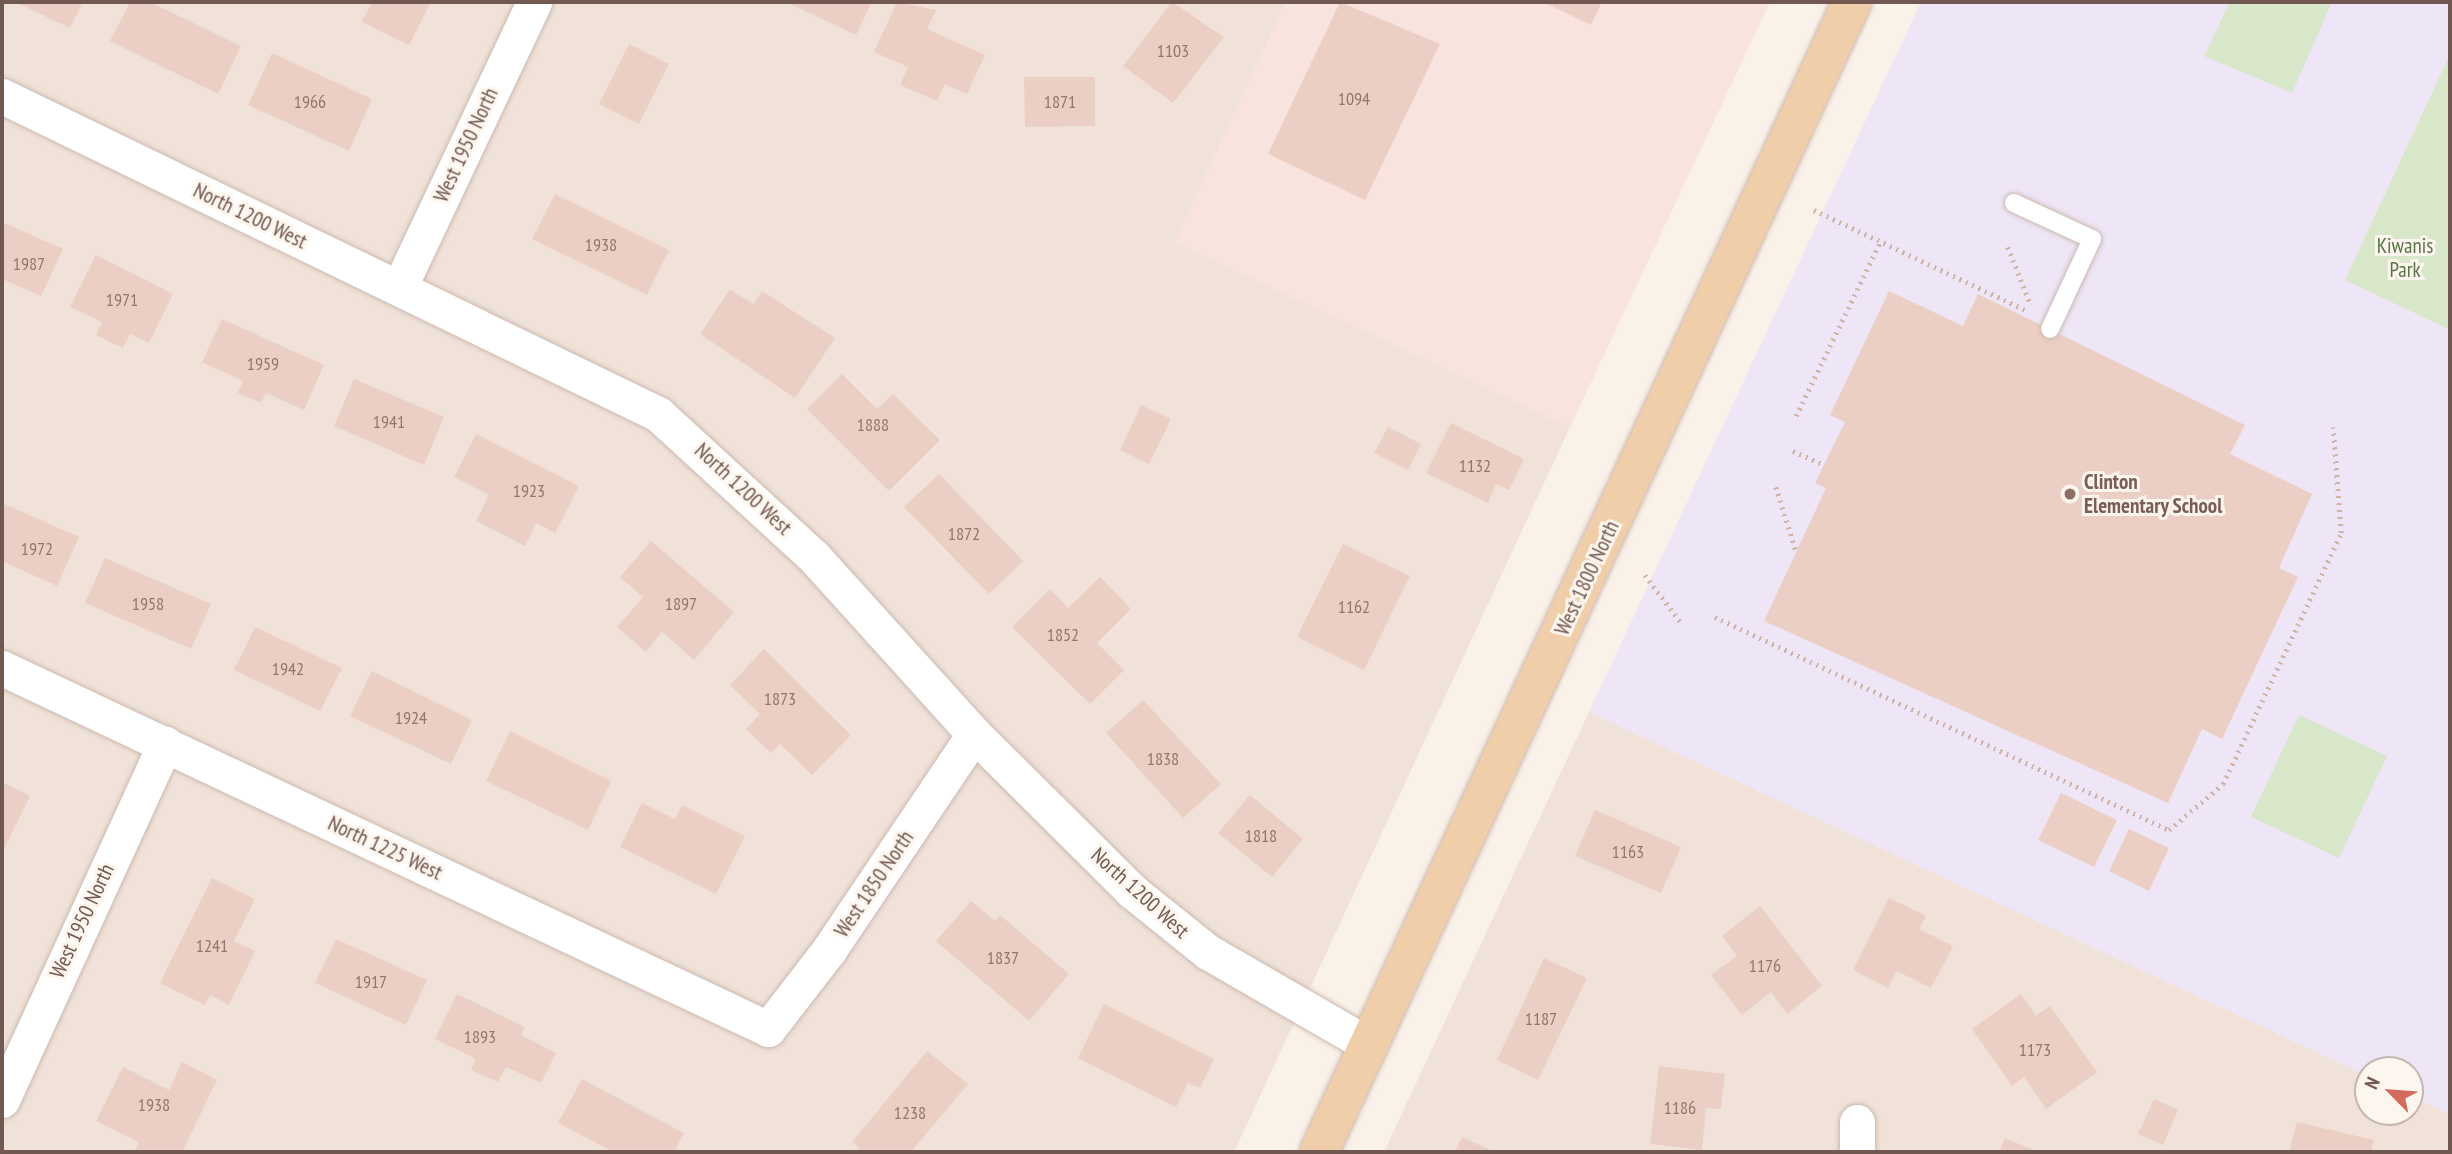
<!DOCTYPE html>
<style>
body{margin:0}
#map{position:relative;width:2452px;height:1154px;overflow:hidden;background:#faf1e9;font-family:"PT Sans Narrow",sans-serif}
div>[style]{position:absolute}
.residential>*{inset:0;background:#f0e2d8}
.commercial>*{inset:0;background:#f8e3de}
.education>*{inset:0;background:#eee5f6}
.green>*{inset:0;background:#d8e6c9}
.building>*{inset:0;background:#eccfc4}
.path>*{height:4.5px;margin-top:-2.25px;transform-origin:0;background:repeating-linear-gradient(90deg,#d1b2a7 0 2px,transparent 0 7px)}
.roads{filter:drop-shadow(0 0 2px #cbb9b0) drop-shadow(0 0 2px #cbb9b0)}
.service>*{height:18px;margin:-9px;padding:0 9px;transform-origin:9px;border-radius:9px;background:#fff}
.minor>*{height:35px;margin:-17.5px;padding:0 17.5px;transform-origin:17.5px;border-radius:17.5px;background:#fff}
.primary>*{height:38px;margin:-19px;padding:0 19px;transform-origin:19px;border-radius:19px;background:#f0ceaa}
.dots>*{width:19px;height:19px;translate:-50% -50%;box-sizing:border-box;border:4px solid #fdf6ef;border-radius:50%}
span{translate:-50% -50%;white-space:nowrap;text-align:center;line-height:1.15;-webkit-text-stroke:6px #fdf6ef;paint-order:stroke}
.number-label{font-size:18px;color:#90766d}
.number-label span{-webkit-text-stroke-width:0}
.street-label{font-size:21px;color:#715850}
.park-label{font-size:21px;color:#5b7549}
.education-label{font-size:21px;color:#785e54;font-weight:700}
.left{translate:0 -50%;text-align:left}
.frame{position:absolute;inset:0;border:4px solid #715850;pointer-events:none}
.north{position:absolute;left:2354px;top:1056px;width:70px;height:70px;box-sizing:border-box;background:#fdf6ef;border:2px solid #c5b7af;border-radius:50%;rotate:295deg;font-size:19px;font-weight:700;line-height:28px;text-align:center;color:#715850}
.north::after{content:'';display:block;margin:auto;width:24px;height:32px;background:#d46a5e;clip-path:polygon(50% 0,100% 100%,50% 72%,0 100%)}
</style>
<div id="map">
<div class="residential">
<div style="clip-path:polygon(2px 2px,1286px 2px,1175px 242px,1570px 427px,1234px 1152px,2px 1152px)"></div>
<div style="clip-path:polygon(1589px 712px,2368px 1076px,2368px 1112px,2410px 1112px,2410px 1095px,2450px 1114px,2450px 1152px,1384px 1152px)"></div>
</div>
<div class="commercial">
<div style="clip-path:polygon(1286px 2px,1770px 2px,1570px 427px,1175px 242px)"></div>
</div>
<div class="education">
<div style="clip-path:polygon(1921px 2px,2450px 2px,2450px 54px,2345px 280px,2450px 330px,2450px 1114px,2410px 1095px,2410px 1070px,2368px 1070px,2368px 1076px,1589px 712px)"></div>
</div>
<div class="green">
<div style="clip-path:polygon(2230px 2px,2332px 2px,2292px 93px,2204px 56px)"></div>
<div style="clip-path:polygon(2450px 54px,2450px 330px,2345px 280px)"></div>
<div style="clip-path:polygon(2299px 715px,2387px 756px,2339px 858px,2251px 817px)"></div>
</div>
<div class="building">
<div style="clip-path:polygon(15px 2px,83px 2px,70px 28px)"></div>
<div style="clip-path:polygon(130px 2px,150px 2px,241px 46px,218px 94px,110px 41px)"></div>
<div style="clip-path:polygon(372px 2px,431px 2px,409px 45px,362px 22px)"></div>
<div style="clip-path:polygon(786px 2px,872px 2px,856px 35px)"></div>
<div style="clip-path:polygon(897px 2px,936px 10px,927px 29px,985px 55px,967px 94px,945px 84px,937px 101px,900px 85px,908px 67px,874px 52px)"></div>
<div style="clip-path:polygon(1172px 2px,1224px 37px,1173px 103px,1123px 66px)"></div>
<div style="clip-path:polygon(1340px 2px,1440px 44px,1365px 200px,1268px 154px)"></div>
<div style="clip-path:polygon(1543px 2px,1602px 2px,1591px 25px)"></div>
<div style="clip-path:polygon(629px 44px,669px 64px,639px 124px,599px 104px)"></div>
<div style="clip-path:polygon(272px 53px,372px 99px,349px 151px,248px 105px)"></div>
<div style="clip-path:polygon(1024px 77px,1095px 77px,1095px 126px,1025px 127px)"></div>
<div style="clip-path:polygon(555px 194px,669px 250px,647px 295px,532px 239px)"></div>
<div style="clip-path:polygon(2px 222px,63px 249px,41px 296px,2px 279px)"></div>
<div style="clip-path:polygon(96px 255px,173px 294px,149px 343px,130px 334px,123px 348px,96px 335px,102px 322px,70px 307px)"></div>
<div style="clip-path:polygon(730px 289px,753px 304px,762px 291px,835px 338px,795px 398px,700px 334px)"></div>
<div style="clip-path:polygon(1889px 291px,1963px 326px,1978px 294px,2245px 425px,2230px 454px,2312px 494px,2279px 568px,2298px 577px,2222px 739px,2202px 729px,2168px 803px,1764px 621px,1826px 488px,1815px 483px,1845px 422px,1830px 415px)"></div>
<div style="clip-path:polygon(222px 319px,324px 365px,304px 410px,266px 393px,261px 403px,238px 393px,243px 381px,202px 362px)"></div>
<div style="clip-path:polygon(842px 374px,877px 409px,893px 394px,940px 440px,889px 491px,807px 409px)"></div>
<div style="clip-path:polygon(354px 379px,444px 417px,424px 465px,334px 426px)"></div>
<div style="clip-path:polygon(1141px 405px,1171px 419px,1149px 464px,1120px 450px)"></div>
<div style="clip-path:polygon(1451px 423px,1524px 459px,1509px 490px,1496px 484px,1488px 503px,1426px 473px)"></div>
<div style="clip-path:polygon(1388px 427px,1421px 444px,1408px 470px,1374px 453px)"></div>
<div style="clip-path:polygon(476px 434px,579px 486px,555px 533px,536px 523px,525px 546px,476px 521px,489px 495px,454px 477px)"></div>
<div style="clip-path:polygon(939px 474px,1023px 561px,989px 594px,904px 507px)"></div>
<div style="clip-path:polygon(2px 503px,79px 537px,57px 586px,2px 561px)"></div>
<div style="clip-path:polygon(651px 541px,734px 612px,694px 660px,662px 632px,646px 652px,617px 627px,643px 597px,620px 577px)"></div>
<div style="clip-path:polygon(1343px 544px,1410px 576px,1364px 670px,1297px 637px)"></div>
<div style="clip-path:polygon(105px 558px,211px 604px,191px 649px,85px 603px)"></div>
<div style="clip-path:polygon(1100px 577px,1131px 609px,1097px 643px,1124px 670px,1090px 704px,1012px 627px,1050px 589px,1068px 608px)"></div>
<div style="clip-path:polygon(255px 627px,342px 668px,320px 711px,234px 670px)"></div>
<div style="clip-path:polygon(764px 649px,851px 735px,812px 775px,780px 744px,771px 753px,746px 729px,760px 714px,730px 685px)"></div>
<div style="clip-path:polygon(372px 671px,472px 720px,451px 764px,350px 716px)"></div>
<div style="clip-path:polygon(1143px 700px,1221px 784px,1183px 818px,1106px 733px)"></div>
<div style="clip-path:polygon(510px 731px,611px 781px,588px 830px,486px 781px)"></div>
<div style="clip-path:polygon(2px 782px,30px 796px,2px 853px)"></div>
<div style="clip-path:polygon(2061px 793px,2117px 820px,2094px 867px,2038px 840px)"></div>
<div style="clip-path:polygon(1250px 795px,1303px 839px,1272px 877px,1218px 833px)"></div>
<div style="clip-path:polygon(642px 803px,675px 819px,682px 805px,745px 836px,716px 894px,620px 847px)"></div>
<div style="clip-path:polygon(1595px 810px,1681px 847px,1661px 893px,1575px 856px)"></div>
<div style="clip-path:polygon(2129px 829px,2169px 848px,2149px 891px,2109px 871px)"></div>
<div style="clip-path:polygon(212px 878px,255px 899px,234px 941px,255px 951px,229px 1005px,210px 995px,205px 1005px,160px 983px)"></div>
<div style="clip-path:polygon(1889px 898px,1926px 916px,1919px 929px,1953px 946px,1931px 988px,1897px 971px,1888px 988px,1853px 970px)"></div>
<div style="clip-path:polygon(971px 901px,995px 921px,1000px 915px,1069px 974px,1029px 1021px,936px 941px)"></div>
<div style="clip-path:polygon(1760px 906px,1822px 986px,1787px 1014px,1771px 992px,1742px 1015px,1711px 975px,1737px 956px,1722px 936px)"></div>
<div style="clip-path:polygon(336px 939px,427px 980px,406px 1025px,315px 983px)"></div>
<div style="clip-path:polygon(1544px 958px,1587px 978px,1538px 1080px,1497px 1060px)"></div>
<div style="clip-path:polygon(457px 994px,525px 1027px,521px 1035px,556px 1053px,541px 1083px,506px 1067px,498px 1082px,471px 1070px,476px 1059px,435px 1039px)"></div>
<div style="clip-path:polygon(2021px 994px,2036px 1016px,2050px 1006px,2097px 1072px,2046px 1109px,2024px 1077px,2012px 1086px,1972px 1029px)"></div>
<div style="clip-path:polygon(1104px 1004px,1214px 1059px,1200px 1088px,1188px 1083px,1176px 1107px,1078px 1058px)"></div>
<div style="clip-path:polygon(927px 1051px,968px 1084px,911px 1152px,863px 1152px,852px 1142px)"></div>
<div style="clip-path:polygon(182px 1062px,217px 1080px,182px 1152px,134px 1152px,139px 1142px,96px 1121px,123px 1067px,169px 1090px)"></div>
<div style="clip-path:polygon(1659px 1066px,1725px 1074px,1721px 1109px,1706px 1108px,1702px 1150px,1650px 1144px)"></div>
<div style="clip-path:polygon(582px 1079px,684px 1133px,674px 1152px,614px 1152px,558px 1123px)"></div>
<div style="clip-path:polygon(2154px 1099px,2178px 1110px,2163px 1145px,2138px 1134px)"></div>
<div style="clip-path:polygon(2297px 1122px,2374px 1140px,2371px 1152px,2289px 1152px)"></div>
<div style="clip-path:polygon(1462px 1137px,1495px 1152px,1455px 1152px)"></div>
<div style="clip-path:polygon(2005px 1138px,2038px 1152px,1999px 1152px)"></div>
</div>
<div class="path">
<div style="left:1814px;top:210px;width:237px;rotate:25.3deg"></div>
<div style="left:2008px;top:247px;width:62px;rotate:68.4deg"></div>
<div style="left:1796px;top:416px;width:193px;rotate:-64.2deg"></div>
<div style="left:1793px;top:451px;width:34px;rotate:24deg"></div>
<div style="left:1776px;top:487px;width:67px;rotate:72.6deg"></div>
<div style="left:1645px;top:575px;width:63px;rotate:52.8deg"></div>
<div style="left:1715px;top:617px;width:501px;rotate:25.13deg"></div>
<div style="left:2169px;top:830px;width:71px;rotate:-40.4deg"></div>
<div style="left:2223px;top:784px;width:277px;rotate:-64.8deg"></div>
<div style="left:2341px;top:533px;width:106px;rotate:-94.3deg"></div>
</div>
<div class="roads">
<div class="service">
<div style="left:2014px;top:203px;width:86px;rotate:24.8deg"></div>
<div style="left:2092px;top:239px;width:99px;rotate:115deg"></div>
</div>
<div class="minor">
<div style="left:2px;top:96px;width:729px;rotate:25.86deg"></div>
<div style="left:658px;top:414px;width:212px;rotate:42.5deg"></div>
<div style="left:814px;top:557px;width:239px;rotate:47.9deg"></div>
<div style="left:974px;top:734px;width:223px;rotate:44.8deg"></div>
<div style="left:1132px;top:891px;width:97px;rotate:38.8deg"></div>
<div style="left:1208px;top:952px;width:186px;rotate:30deg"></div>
<div style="left:399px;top:288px;width:316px;rotate:-64.7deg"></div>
<div style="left:2px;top:668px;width:847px;rotate:25.23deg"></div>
<div style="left:768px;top:1029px;width:100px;rotate:-52.3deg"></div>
<div style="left:829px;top:950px;width:260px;rotate:-56.1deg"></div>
<div style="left:2px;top:1100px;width:392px;rotate:-65.4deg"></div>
<div style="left:1857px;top:1122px;width:30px;rotate:90deg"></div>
</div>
<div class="primary">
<div style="left:1319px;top:1152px;width:1268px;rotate:-65.13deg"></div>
</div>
</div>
<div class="dots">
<div style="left:2070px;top:494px;background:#8d6e63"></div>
</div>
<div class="number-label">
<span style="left:1173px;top:51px">1103</span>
<span style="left:1354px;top:99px">1094</span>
<span style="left:310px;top:102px">1966</span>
<span style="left:1060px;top:102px">1871</span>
<span style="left:601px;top:245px">1938</span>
<span style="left:29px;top:264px">1987</span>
<span style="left:122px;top:300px">1971</span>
<span style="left:263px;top:364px">1959</span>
<span style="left:389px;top:422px">1941</span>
<span style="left:873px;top:425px">1888</span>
<span style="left:1475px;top:466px">1132</span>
<span style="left:529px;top:491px">1923</span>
<span style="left:964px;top:534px">1872</span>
<span style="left:37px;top:549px">1972</span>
<span style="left:148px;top:604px">1958</span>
<span style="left:681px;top:604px">1897</span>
<span style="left:1354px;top:607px">1162</span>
<span style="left:1063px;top:635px">1852</span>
<span style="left:288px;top:669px">1942</span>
<span style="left:780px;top:699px">1873</span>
<span style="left:411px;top:718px">1924</span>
<span style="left:1163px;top:759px">1838</span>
<span style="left:1261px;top:836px">1818</span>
<span style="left:1628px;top:852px">1163</span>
<span style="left:212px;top:946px">1241</span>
<span style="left:1003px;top:958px">1837</span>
<span style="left:1765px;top:966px">1176</span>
<span style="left:371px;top:982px">1917</span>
<span style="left:1541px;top:1019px">1187</span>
<span style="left:480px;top:1037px">1893</span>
<span style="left:2035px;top:1050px">1173</span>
<span style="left:154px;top:1105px">1938</span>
<span style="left:1680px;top:1108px">1186</span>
<span style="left:910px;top:1113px">1238</span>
</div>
<div class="street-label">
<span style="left:466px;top:145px;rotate:-65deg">West 1950 North</span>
<span style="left:250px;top:216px;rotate:26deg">North 1200 West</span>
<span style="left:743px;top:489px;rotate:43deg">North 1200 West</span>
<span style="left:1587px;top:578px;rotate:-65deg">West 1800 North</span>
<span style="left:385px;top:848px;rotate:25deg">North 1225 West</span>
<span style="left:874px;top:884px;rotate:-56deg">West 1850 North</span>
<span style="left:1140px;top:893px;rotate:42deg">North 1200 West</span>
<span style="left:82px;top:921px;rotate:-65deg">West 1950 North</span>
</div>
<div class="park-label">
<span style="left:2405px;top:258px">Kiwanis<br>Park</span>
</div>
<div class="education-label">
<span class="left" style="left:2084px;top:494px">Clinton<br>Elementary School</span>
</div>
<div class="frame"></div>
<div class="north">N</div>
</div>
